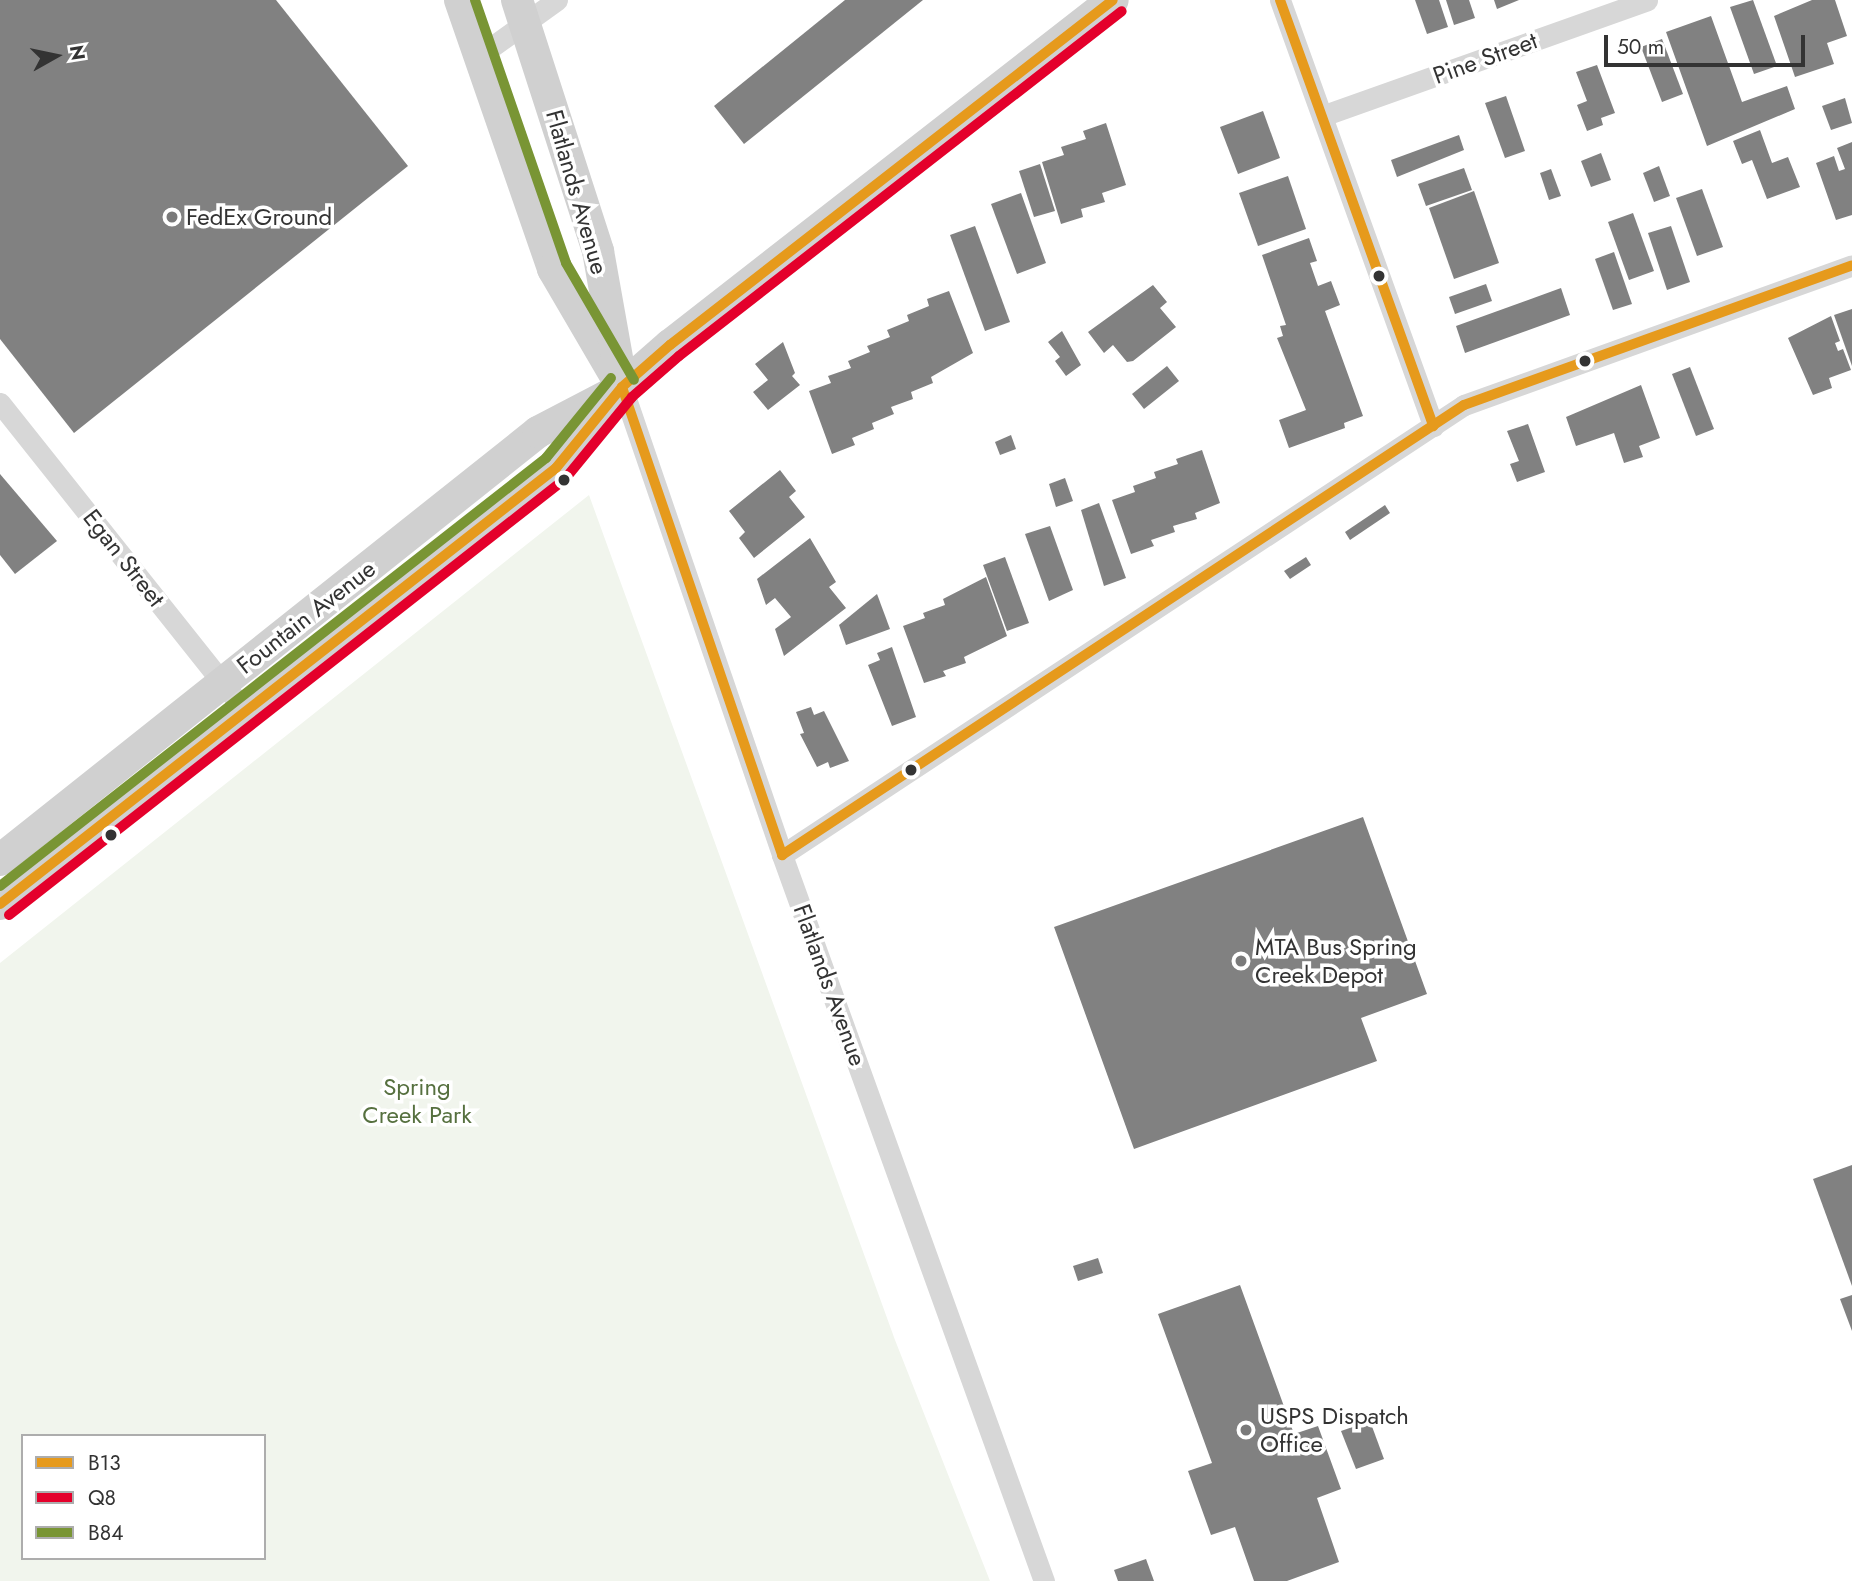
<!DOCTYPE html>
<style>
body{margin:0}
#map{position:relative;width:1852px;height:1581px;overflow:hidden;background:#fff;font-family:Jost,sans-serif}
div>[style]{position:absolute}
.green>*{inset:0;background:#f1f5ed}
.building>*{inset:0;background:#818181}
.minor>*{height:21px;margin:-10.5px;padding:0 10.5px;transform-origin:10.5px;border-radius:10.5px;background:#d7d7d7}
.secondary>*{height:32px;margin:-16px;padding:0 16px;transform-origin:16px;border-radius:16px;background:#d0d0d0}
.bus-1>*{height:10px;margin:-5px;padding:0 5px;transform-origin:5px;border-radius:5px;background:#e69a1c}
.bus-2>*{height:10px;margin:-5px;padding:0 5px;transform-origin:5px;border-radius:5px;background:#e4002b}
.bus-3>*{height:10px;margin:-5px;padding:0 5px;transform-origin:5px;border-radius:5px;background:#799534}
.dots>*{width:19px;height:19px;translate:-50% -50%;box-sizing:border-box;border:4px solid #fff;border-radius:50%}
span{translate:-50% -50%;white-space:nowrap;text-align:center;line-height:1.15;-webkit-text-stroke:7px #fff;paint-order:stroke}
.street-label{font-size:24px;color:#333}
.poi-label{font-size:24px;color:#333}
.left{translate:0 -50%;text-align:left}
.park-label{font-size:24px;color:#56703f}
.legend{position:absolute;left:21px;top:1434px;width:245px;height:126px;box-sizing:border-box;background:#fff;border:2px solid #adadad;margin:0;padding:9px 12px;list-style:none;font-size:21px;color:#333}
.legend li{display:flex;align-items:center;gap:14px;height:35px}
.legend b{width:35px;border:2px solid #adadad}
.north{position:absolute;left:21px;top:21px;width:70px;height:70px;-webkit-text-stroke:5px #fff;paint-order:stroke;rotate:81deg;font-size:19px;font-weight:700;line-height:28px;text-align:center;color:#333}
.north::after{content:'';display:block;margin:auto;width:24px;height:32px;background:#333;clip-path:polygon(50% 0,100% 100%,50% 72%,0 100%)}
.scale{position:absolute;left:1604px;top:35px;width:201px;height:32px;box-sizing:border-box;border:4px solid #333;border-top:0;padding-left:9px;font-size:21px;line-height:24px;white-space:nowrap;color:#333;-webkit-text-stroke:5px #fff;paint-order:stroke}
</style>
<div id="map">
<div class="green">
<div style="clip-path:polygon(evenodd,589px 495px,895px 1340px,990px 1581px,0 1581px,0 963px,589px 495px,23px 1436px,264px 1436px,264px 1558px,23px 1558px,23px 1436px)"></div>
</div>
<div class="building">
<div style="clip-path:polygon(0 0,276px 0,408px 166px,74px 433px,0 339px)"></div>
<div style="clip-path:polygon(845px 0,923px 0,744px 144px,714px 106px)"></div>
<div style="clip-path:polygon(1415px 0,1439px 0,1448px 27px,1427px 34px)"></div>
<div style="clip-path:polygon(1446px 0,1469px 0,1475px 18px,1454px 25px)"></div>
<div style="clip-path:polygon(1494px 0,1519px 0,1497px 9px)"></div>
<div style="clip-path:polygon(1753px 0,1777px 66px,1754px 74px,1730px 7px)"></div>
<div style="clip-path:polygon(1812px 0,1835px 0,1847px 36px,1827px 43px,1834px 64px,1795px 77px,1774px 16px)"></div>
<div style="clip-path:polygon(1711px 16px,1742px 102px,1787px 86px,1795px 109px,1707px 146px,1666px 32px)"></div>
<div style="clip-path:polygon(1662px 39px,1683px 94px,1662px 102px,1641px 47px)"></div>
<div style="clip-path:polygon(1597px 65px,1615px 113px,1601px 118px,1603px 125px,1587px 131px,1577px 105px,1587px 101px,1576px 72px)"></div>
<div style="clip-path:polygon(1506px 96px,1525px 151px,1505px 158px,1485px 103px)"></div>
<div style="clip-path:polygon(1845px 98px,1852px 123px,1831px 130px,1822px 106px)"></div>
<div style="clip-path:polygon(1263px 111px,1280px 158px,1238px 174px,1220px 127px)"></div>
<div style="clip-path:polygon(1106px 123px,1126px 185px,1102px 193px,1105px 202px,1081px 209px,1083px 217px,1061px 224px,1042px 162px,1064px 155px,1061px 147px,1086px 139px,1083px 131px)"></div>
<div style="clip-path:polygon(1760px 130px,1772px 163px,1788px 157px,1800px 187px,1767px 199px,1752px 160px,1742px 164px,1733px 141px)"></div>
<div style="clip-path:polygon(1459px 135px,1464px 150px,1397px 177px,1391px 160px)"></div>
<div style="clip-path:polygon(1852px 142px,1852px 215px,1836px 220px,1816px 163px,1834px 156px,1839px 171px,1845px 169px,1837px 148px)"></div>
<div style="clip-path:polygon(1601px 153px,1611px 180px,1591px 187px,1581px 161px)"></div>
<div style="clip-path:polygon(1040px 164px,1055px 211px,1034px 217px,1019px 171px)"></div>
<div style="clip-path:polygon(1659px 166px,1670px 196px,1654px 202px,1643px 173px)"></div>
<div style="clip-path:polygon(1464px 168px,1472px 190px,1426px 206px,1418px 184px)"></div>
<div style="clip-path:polygon(1551px 169px,1561px 196px,1549px 200px,1540px 173px)"></div>
<div style="clip-path:polygon(1288px 176px,1306px 229px,1258px 246px,1239px 193px)"></div>
<div style="clip-path:polygon(1702px 189px,1723px 247px,1697px 256px,1676px 198px)"></div>
<div style="clip-path:polygon(1474px 191px,1499px 263px,1454px 279px,1429px 208px)"></div>
<div style="clip-path:polygon(1021px 193px,1046px 263px,1017px 274px,991px 204px)"></div>
<div style="clip-path:polygon(1633px 213px,1654px 271px,1629px 280px,1608px 222px)"></div>
<div style="clip-path:polygon(975px 226px,1010px 322px,985px 331px,950px 235px)"></div>
<div style="clip-path:polygon(1671px 226px,1690px 282px,1667px 290px,1648px 233px)"></div>
<div style="clip-path:polygon(1309px 238px,1317px 261px,1310px 263px,1318px 286px,1331px 281px,1340px 305px,1325px 311px,1363px 416px,1344px 423px,1345px 428px,1289px 448px,1279px 420px,1306px 410px,1277px 338px,1283px 336px,1280px 326px,1286px 325px,1262px 255px)"></div>
<div style="clip-path:polygon(1614px 252px,1632px 304px,1613px 310px,1595px 259px)"></div>
<div style="clip-path:polygon(1486px 284px,1492px 301px,1455px 314px,1449px 297px)"></div>
<div style="clip-path:polygon(1153px 285px,1167px 302px,1160px 308px,1176px 327px,1133px 361px,1127px 362px,1113px 345px,1104px 353px,1088px 332px)"></div>
<div style="clip-path:polygon(1561px 288px,1570px 315px,1465px 353px,1456px 326px)"></div>
<div style="clip-path:polygon(949px 291px,973px 353px,931px 377px,933px 383px,911px 392px,913px 399px,891px 407px,894px 414px,872px 423px,874px 429px,852px 438px,855px 445px,832px 454px,809px 391px,831px 383px,828px 376px,851px 368px,848px 361px,870px 352px,867px 346px,890px 337px,887px 330px,909px 321px,907px 315px,929px 306px,927px 299px)"></div>
<div style="clip-path:polygon(1852px 309px,1852px 366px,1834px 315px)"></div>
<div style="clip-path:polygon(1831px 316px,1840px 341px,1835px 343px,1838px 351px,1843px 349px,1851px 370px,1829px 378px,1832px 388px,1813px 395px,1788px 338px)"></div>
<div style="clip-path:polygon(1062px 331px,1081px 365px,1066px 376px,1055px 361px,1060px 357px,1048px 342px)"></div>
<div style="clip-path:polygon(783px 342px,795px 373px,792px 376px,800px 385px,768px 410px,753px 392px,768px 380px,755px 364px)"></div>
<div style="clip-path:polygon(1167px 366px,1179px 381px,1144px 409px,1132px 394px)"></div>
<div style="clip-path:polygon(1690px 367px,1714px 429px,1696px 436px,1672px 374px)"></div>
<div style="clip-path:polygon(1641px 385px,1660px 438px,1639px 446px,1643px 457px,1624px 463px,1614px 433px,1576px 446px,1566px 417px)"></div>
<div style="clip-path:polygon(1528px 424px,1545px 472px,1517px 482px,1510px 464px,1519px 461px,1507px 431px)"></div>
<div style="clip-path:polygon(1011px 435px,1016px 449px,1000px 455px,995px 442px)"></div>
<div style="clip-path:polygon(1202px 450px,1220px 503px,1195px 513px,1197px 519px,1173px 526px,1175px 532px,1151px 540px,1154px 546px,1131px 554px,1112px 500px,1135px 492px,1133px 486px,1156px 478px,1154px 472px,1178px 464px,1176px 459px)"></div>
<div style="clip-path:polygon(780px 470px,796px 491px,789px 497px,805px 517px,754px 558px,739px 538px,745px 532px,729px 511px)"></div>
<div style="clip-path:polygon(0 474px,57px 541px,15px 574px,0 555px)"></div>
<div style="clip-path:polygon(1065px 478px,1073px 501px,1056px 507px,1049px 484px)"></div>
<div style="clip-path:polygon(1099px 503px,1126px 578px,1104px 586px,1081px 510px)"></div>
<div style="clip-path:polygon(1385px 505px,1390px 513px,1350px 540px,1345px 532px)"></div>
<div style="clip-path:polygon(1050px 526px,1073px 590px,1049px 601px,1025px 534px)"></div>
<div style="clip-path:polygon(810px 538px,836px 582px,829px 587px,846px 608px,784px 656px,775px 629px,791px 617px,775px 598px,766px 605px,757px 579px)"></div>
<div style="clip-path:polygon(1005px 557px,1029px 623px,1007px 631px,983px 565px)"></div>
<div style="clip-path:polygon(1306px 557px,1311px 565px,1290px 579px,1284px 571px)"></div>
<div style="clip-path:polygon(986px 577px,1007px 636px,964px 657px,966px 663px,943px 671px,946px 676px,924px 683px,903px 626px,925px 618px,923px 613px,945px 605px,943px 599px)"></div>
<div style="clip-path:polygon(877px 594px,890px 629px,846px 645px,839px 625px)"></div>
<div style="clip-path:polygon(892px 647px,916px 717px,892px 726px,868px 665px,880px 660px,877px 653px)"></div>
<div style="clip-path:polygon(811px 707px,814px 715px,824px 711px,849px 761px,830px 768px,828px 762px,817px 767px,800px 734px,804px 733px,796px 712px)"></div>
<div style="clip-path:polygon(1363px 817px,1427px 994px,1361px 1018px,1377px 1061px,1134px 1149px,1054px 927px)"></div>
<div style="clip-path:polygon(1852px 1165px,1852px 1286px,1813px 1179px)"></div>
<div style="clip-path:polygon(1098px 1258px,1103px 1273px,1078px 1281px,1073px 1266px)"></div>
<div style="clip-path:polygon(1240px 1285px,1294px 1434px,1318px 1426px,1341px 1489px,1317px 1498px,1339px 1562px,1287px 1581px,1254px 1581px,1235px 1527px,1211px 1535px,1188px 1471px,1212px 1463px,1158px 1314px)"></div>
<div style="clip-path:polygon(1852px 1295px,1852px 1331px,1840px 1299px)"></div>
<div style="clip-path:polygon(1370px 1421px,1384px 1459px,1356px 1469px,1341px 1431px)"></div>
<div style="clip-path:polygon(1146px 1559px,1154px 1581px,1118px 1581px,1114px 1570px)"></div>
</div>
<div class="minor">
<div style="left:1280px;top:0;width:453px;rotate:70.2deg"></div>
<div style="left:479px;top:56px;width:96px;rotate:-35.7deg"></div>
<div style="left:1322px;top:116px;width:345px;rotate:-19.6deg"></div>
<div style="left:622px;top:387px;width:495px;rotate:71.1deg"></div>
<div style="left:782px;top:855px;width:772px;rotate:70.16deg"></div>
<div style="left:0;top:403px;width:397px;rotate:51.5deg"></div>
<div style="left:782px;top:855px;width:817px;rotate:-33.42deg"></div>
<div style="left:1464px;top:405px;width:412px;rotate:-19.8deg"></div>
</div>
<div class="secondary">
<div style="left:460px;top:0;width:285px;rotate:70.9deg"></div>
<div style="left:553px;top:269px;width:137px;rotate:59.7deg"></div>
<div style="left:517px;top:0;width:264px;rotate:72.1deg"></div>
<div style="left:598px;top:251px;width:120px;rotate:79.9deg"></div>
<div style="left:0;top:860px;width:687px;rotate:-38.5deg"></div>
<div style="left:538px;top:432px;width:80px;rotate:-27.5deg"></div>
<div style="left:0;top:904px;width:707px;rotate:-38.1deg"></div>
<div style="left:556px;top:468px;width:104px;rotate:-50.8deg"></div>
<div style="left:622px;top:387px;width:64px;rotate:-41.2deg"></div>
<div style="left:670px;top:345px;width:561px;rotate:-37.91deg"></div>
</div>
<div class="bus-1">
<div style="left:1280px;top:0;width:453px;rotate:70.2deg"></div>
<div style="left:622px;top:387px;width:495px;rotate:71.1deg"></div>
<div style="left:782px;top:855px;width:817px;rotate:-33.42deg"></div>
<div style="left:1464px;top:405px;width:412px;rotate:-19.8deg"></div>
<div style="left:0;top:904px;width:707px;rotate:-38.1deg"></div>
<div style="left:556px;top:468px;width:104px;rotate:-50.8deg"></div>
<div style="left:622px;top:387px;width:64px;rotate:-41.2deg"></div>
<div style="left:670px;top:345px;width:561px;rotate:-37.91deg"></div>
</div>
<div class="bus-2">
<div style="left:9px;top:915px;width:707px;rotate:-38.1deg"></div>
<div style="left:565px;top:479px;width:106px;rotate:-50.7deg"></div>
<div style="left:632px;top:397px;width:62px;rotate:-41.1deg"></div>
<div style="left:679px;top:356px;width:561px;rotate:-37.91deg"></div>
</div>
<div class="bus-3">
<div style="left:475px;top:0;width:278px;rotate:70.9deg"></div>
<div style="left:566px;top:263px;width:135px;rotate:59.8deg"></div>
<div style="left:0;top:886px;width:694px;rotate:-38.09deg"></div>
<div style="left:546px;top:458px;width:103px;rotate:-50.9deg"></div>
</div>
<div class="dots">
<div style="left:172px;top:217px;background:#7a7a7a"></div>
<div style="left:1379px;top:276px;background:#333"></div>
<div style="left:1585px;top:361px;background:#333"></div>
<div style="left:564px;top:480px;background:#333"></div>
<div style="left:911px;top:770px;background:#333"></div>
<div style="left:111px;top:835px;background:#333"></div>
<div style="left:1241px;top:961px;background:#7a7a7a"></div>
<div style="left:1246px;top:1430px;background:#7a7a7a"></div>
</div>
<div class="street-label">
<span style="left:1485px;top:58px;rotate:-20deg">Pine Street</span>
<span style="left:577px;top:192px;rotate:74deg">Flatlands Avenue</span>
<span style="left:124px;top:558px;rotate:52deg">Egan Street</span>
<span style="left:306px;top:617px;rotate:-38deg">Fountain Avenue</span>
<span style="left:830px;top:985px;rotate:70deg">Flatlands Avenue</span>
</div>
<div class="poi-label">
<span class="left" style="left:186px;top:217px">FedEx Ground</span>
<span class="left" style="left:1255px;top:961px">MTA Bus Spring<br>Creek Depot</span>
<span class="left" style="left:1260px;top:1430px">USPS Dispatch<br>Office</span>
</div>
<div class="park-label">
<span style="left:417px;top:1101px">Spring<br>Creek Park</span>
</div>
<ul class="legend">
<li><b style="height:9px;background:#e69a1c"></b>B13</li>
<li><b style="height:9px;background:#e4002b"></b>Q8</li>
<li><b style="height:9px;background:#799534"></b>B84</li>
</ul>
<div class="north">N</div>
<div class="scale">50 m</div>
</div>
